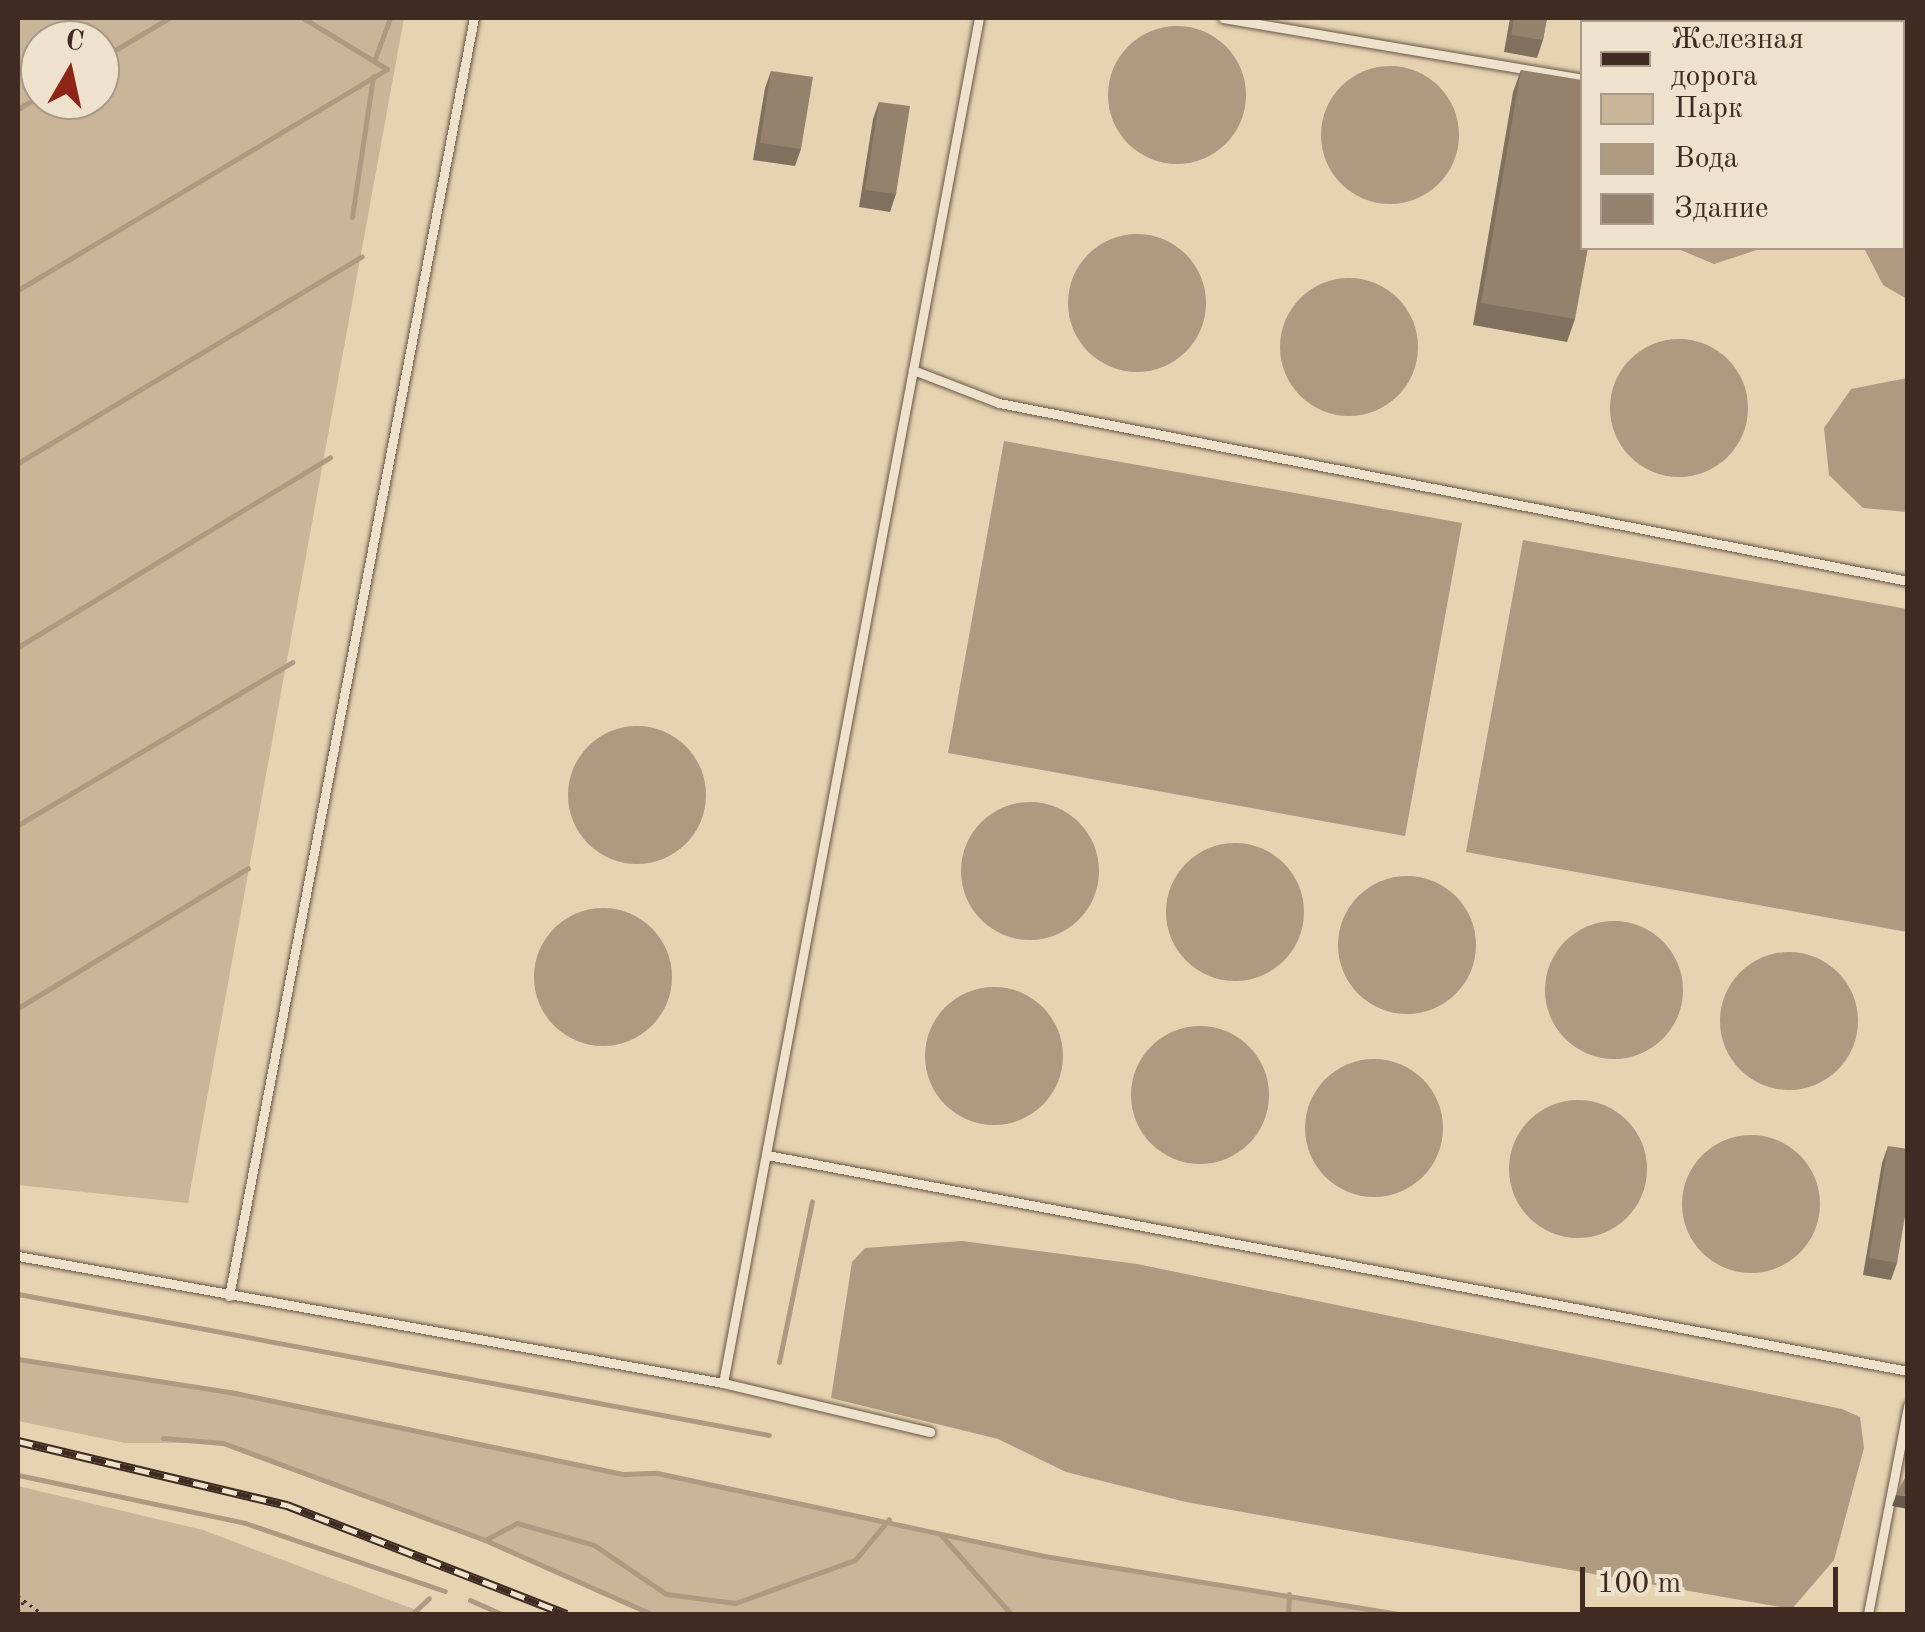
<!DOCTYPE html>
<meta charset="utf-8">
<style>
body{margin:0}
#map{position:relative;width:1925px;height:1632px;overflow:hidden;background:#e5d3b1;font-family:"Old Standard TT",serif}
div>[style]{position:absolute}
.green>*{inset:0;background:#c9b699}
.water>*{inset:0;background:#ad9a80}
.round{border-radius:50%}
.stream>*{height:5px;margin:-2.5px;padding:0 2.5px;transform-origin:2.5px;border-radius:2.5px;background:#ad9a80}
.path>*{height:2.5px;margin-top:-1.25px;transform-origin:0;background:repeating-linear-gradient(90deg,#3f2b22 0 2.5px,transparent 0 7.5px)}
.roads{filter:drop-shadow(0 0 2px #685546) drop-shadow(0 0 2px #685546)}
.lane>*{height:9px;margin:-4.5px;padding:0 4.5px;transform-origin:4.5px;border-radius:4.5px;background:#eee2cc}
.rail>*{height:9px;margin-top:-4.5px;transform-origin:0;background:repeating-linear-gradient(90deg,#eee2cc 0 15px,#3f2b22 0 30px);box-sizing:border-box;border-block:2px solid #3f2b22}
.wall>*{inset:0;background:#80705d}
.shaded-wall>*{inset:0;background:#685b4c}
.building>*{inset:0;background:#95826c}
span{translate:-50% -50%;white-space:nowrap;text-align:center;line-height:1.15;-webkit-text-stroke:9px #eee2cc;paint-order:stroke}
.frame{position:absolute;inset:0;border:20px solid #3f2b22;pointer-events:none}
.legend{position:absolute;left:1580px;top:20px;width:325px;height:230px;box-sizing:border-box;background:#eee2cc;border:2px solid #a89988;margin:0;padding:12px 18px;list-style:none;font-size:30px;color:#3f2b22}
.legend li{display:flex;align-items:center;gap:20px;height:50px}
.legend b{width:50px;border:2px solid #a89988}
.north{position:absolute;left:20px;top:20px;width:100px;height:100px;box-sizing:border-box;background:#eee2cc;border:2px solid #a89988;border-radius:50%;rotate:9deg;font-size:28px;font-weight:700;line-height:40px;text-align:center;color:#3f2b22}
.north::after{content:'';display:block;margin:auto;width:35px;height:45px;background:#8f2418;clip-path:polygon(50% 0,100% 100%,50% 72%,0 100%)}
.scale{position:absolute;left:1580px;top:1567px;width:258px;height:45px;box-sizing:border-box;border:5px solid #3f2b22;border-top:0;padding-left:12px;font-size:30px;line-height:35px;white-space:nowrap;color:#3f2b22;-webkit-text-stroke:8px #eee2cc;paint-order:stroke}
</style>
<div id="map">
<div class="green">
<div style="clip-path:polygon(evenodd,18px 18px,404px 18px,188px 1203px,18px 1185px,18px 18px,40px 40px,100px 40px,100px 100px,40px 100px,40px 40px)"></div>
<div style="clip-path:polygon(18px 1359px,235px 1393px,624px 1474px,657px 1473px,1044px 1556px,1400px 1614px,651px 1614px,485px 1540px,223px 1443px,125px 1443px,18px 1421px)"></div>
<div style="clip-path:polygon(18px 1486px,203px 1530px,427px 1614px,18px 1614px)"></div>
</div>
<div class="water">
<div class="round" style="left:1108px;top:26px;width:138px;height:138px"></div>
<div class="round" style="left:1321px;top:66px;width:138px;height:138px"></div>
<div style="clip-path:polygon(1907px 171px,1907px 299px,1883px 285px,1864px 248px,1902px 248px)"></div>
<div class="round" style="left:1068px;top:234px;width:138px;height:138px"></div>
<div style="clip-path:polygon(1676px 248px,1763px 248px,1714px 264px)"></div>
<div class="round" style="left:1280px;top:278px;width:138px;height:138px"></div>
<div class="round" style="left:1610px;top:339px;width:138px;height:138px"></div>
<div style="clip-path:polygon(1907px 378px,1907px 512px,1863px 508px,1829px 475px,1824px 428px,1851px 389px)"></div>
<div style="clip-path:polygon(1004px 441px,1462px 523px,1405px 836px,948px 753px)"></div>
<div style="clip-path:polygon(1523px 540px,1907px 609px,1907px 932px,1466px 852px)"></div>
<div class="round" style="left:568px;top:726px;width:138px;height:138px"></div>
<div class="round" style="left:961px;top:802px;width:138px;height:138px"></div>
<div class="round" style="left:1166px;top:843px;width:138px;height:138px"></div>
<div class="round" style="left:1338px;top:876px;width:138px;height:138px"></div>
<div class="round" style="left:534px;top:908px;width:138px;height:138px"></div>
<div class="round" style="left:1545px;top:921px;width:138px;height:138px"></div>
<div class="round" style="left:1720px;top:952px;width:138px;height:138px"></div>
<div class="round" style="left:925px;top:987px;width:138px;height:138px"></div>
<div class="round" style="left:1131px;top:1026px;width:138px;height:138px"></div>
<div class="round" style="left:1305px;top:1059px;width:138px;height:138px"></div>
<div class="round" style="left:1509px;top:1100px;width:138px;height:138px"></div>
<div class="round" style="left:1682px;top:1135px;width:138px;height:138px"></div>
<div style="clip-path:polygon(962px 1241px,1137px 1264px,1842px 1409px,1860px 1417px,1864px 1448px,1834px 1560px,1792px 1609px,1186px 1502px,1066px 1472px,998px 1439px,831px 1398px,852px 1262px,865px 1248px)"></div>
</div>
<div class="stream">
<div style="left:100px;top:59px;width:80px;rotate:-30.7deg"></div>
<div style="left:374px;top:61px;width:46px;rotate:-69.6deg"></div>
<div style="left:18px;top:109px;width:26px;rotate:-31deg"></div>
<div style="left:352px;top:217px;width:142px;rotate:-81.5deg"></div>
<div style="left:18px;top:290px;width:430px;rotate:-30.9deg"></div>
<div style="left:387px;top:69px;width:98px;rotate:-148.7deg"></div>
<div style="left:18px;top:463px;width:401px;rotate:-31deg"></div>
<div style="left:18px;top:647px;width:365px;rotate:-31.3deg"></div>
<div style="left:18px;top:825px;width:319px;rotate:-30.7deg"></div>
<div style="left:18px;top:1008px;width:269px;rotate:-31.3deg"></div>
<div style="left:18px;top:1294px;width:764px;rotate:10.63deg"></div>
<div style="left:18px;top:1359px;width:220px;rotate:8.9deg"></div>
<div style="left:235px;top:1393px;width:397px;rotate:11.8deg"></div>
<div style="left:624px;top:1474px;width:33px;rotate:-2deg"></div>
<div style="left:657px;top:1473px;width:396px;rotate:12.1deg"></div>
<div style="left:1044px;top:1556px;width:361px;rotate:9.3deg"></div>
<div style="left:779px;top:1362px;width:164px;rotate:-78.4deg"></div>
<div style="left:163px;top:1438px;width:60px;rotate:4.8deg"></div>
<div style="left:223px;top:1443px;width:279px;rotate:20.3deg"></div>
<div style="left:485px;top:1540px;width:182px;rotate:24deg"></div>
<div style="left:18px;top:1475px;width:232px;rotate:11.9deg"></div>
<div style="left:245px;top:1523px;width:211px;rotate:18.8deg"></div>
<div style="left:941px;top:1535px;width:106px;rotate:48.5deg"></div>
<div style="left:485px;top:1540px;width:36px;rotate:-28deg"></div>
<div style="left:517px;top:1523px;width:80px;rotate:15.9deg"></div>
<div style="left:594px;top:1545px;width:87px;rotate:34.2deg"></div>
<div style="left:666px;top:1594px;width:70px;rotate:7.4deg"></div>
<div style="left:735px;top:1603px;width:127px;rotate:-19.7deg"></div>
<div style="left:855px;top:1560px;width:53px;rotate:-50.3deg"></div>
<div style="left:470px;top:1600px;width:35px;rotate:24deg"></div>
<div style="left:412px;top:1614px;width:23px;rotate:-43deg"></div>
<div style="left:1288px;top:1614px;width:20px;rotate:-87deg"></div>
</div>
<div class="path">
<div style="left:18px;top:1596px;width:31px;rotate:36deg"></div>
<div style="left:18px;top:1611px;width:10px;rotate:-61deg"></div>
</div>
<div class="roads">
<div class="lane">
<div style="left:1223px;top:18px;width:364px;rotate:9.6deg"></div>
<div style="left:1902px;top:134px;width:6px"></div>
<div style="left:913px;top:370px;width:92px;rotate:21deg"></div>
<div style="left:999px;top:403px;width:926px;rotate:11.08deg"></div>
<div style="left:767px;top:1155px;width:1161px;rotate:10.72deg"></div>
<div style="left:18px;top:1256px;width:716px;rotate:10.21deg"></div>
<div style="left:723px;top:1383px;width:213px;rotate:13.3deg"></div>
<div style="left:229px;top:1296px;width:1301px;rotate:-79.15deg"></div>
<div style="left:723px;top:1383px;width:1389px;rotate:-79.38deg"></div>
<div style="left:1868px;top:1614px;width:212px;rotate:-79.1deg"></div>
</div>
</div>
<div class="rail">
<div style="left:18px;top:1441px;width:277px;rotate:13.4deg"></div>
<div style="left:287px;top:1505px;width:300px;rotate:21.3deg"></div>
</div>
<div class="wall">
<div style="clip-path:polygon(1510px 18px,1547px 18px,1543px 40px,1537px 58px,1504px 52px)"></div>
<div style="clip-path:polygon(1521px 70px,1575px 319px,1567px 342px,1473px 325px,1513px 92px)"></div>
<div style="clip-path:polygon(771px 71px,801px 149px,795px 166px,753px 160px,765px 88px)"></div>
<div style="clip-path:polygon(879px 102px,896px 194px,890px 212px,859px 207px,873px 119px)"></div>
<div style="clip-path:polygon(1888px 1146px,1897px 1263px,1891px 1280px,1863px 1275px,1882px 1163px)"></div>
</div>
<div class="shaded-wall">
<div style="clip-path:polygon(1902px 103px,1908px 103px,1908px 122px,1902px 121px)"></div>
<div style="clip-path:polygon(1896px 1495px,1908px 1496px,1908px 1509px,1892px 1506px)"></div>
</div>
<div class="building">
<div style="clip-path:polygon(1514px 18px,1547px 18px,1543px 40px,1511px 35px)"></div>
<div style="clip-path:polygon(1636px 18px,1669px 18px,1669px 22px,1635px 22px)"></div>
<div style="clip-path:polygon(1902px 49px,1908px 50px,1908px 103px,1902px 103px)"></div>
<div style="clip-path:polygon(1521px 70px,1582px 80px,1582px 248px,1588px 248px,1575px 319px,1481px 303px)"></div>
<div style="clip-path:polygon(771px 71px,813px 77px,801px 149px,760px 143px)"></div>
<div style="clip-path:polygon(879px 102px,910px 106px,896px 194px,865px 190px)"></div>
<div style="clip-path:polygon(1888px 1146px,1908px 1149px,1908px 1199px,1897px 1263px,1869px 1258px)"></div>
<div style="clip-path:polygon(1908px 1472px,1908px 1496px,1896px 1495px)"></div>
</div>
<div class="frame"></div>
<ul class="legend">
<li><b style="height:12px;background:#3f2b22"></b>Железная дорога</li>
<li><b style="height:28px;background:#c9b699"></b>Парк</li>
<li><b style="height:28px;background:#ad9a80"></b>Вода</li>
<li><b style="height:28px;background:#95826c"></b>Здание</li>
</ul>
<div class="north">С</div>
<div class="scale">100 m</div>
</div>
